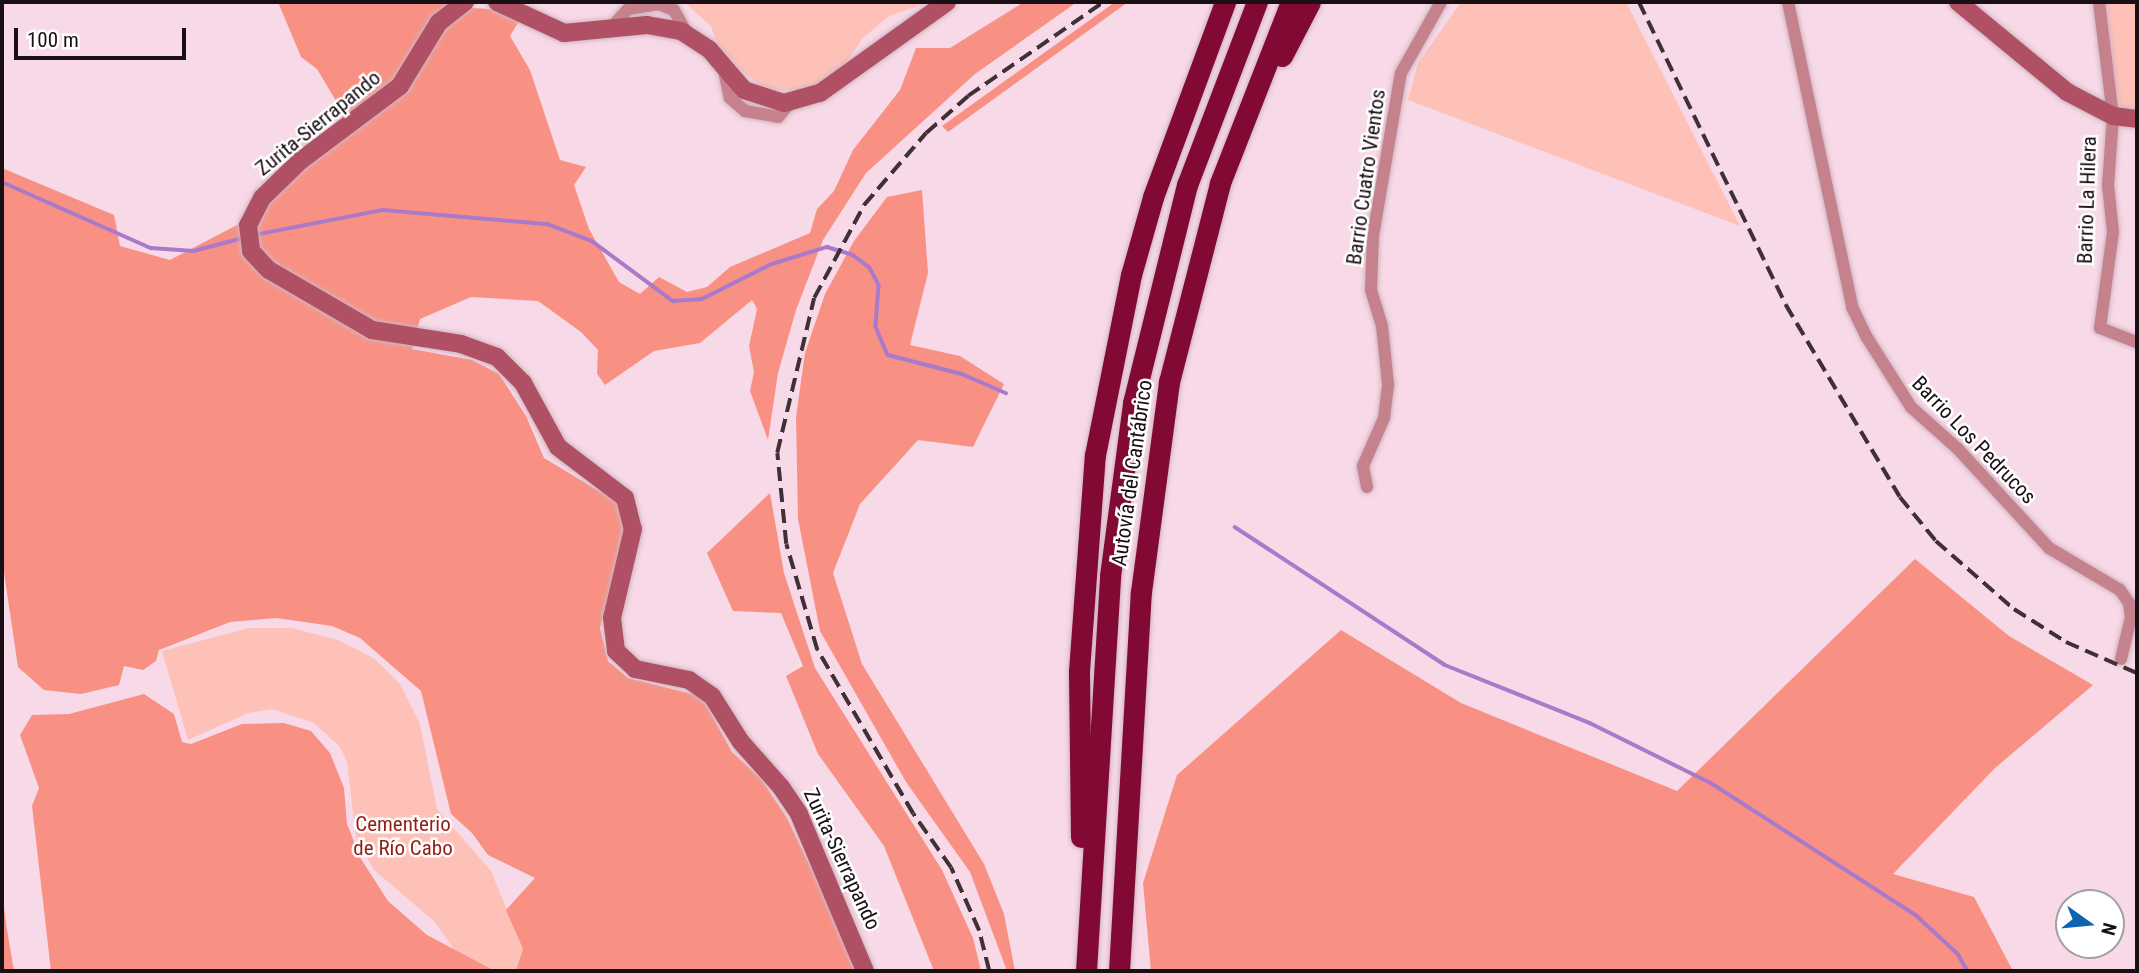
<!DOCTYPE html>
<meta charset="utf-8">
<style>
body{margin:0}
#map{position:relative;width:2139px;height:973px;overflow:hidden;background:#f8d9e7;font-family:"Roboto Condensed",sans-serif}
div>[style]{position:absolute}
.green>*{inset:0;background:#fdc1b8}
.forest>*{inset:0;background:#f89184}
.stream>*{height:3.5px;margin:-1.75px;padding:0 1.75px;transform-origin:1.75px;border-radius:1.75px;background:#a97aca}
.roads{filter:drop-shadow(0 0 2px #d0b5c1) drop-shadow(0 0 2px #d0b5c1)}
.street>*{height:12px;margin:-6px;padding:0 6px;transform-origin:6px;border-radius:6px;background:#c5828d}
.secondary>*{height:18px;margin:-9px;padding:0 9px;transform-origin:9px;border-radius:9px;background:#b05064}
.highway>*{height:21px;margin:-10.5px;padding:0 10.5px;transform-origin:10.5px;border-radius:10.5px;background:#810934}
.rail>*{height:3.5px;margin-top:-1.75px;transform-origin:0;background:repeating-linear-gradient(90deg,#3e3036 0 14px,transparent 0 21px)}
span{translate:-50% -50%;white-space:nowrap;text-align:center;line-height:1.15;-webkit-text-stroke:5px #fff;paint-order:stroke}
.street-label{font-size:21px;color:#1a0f14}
.park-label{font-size:21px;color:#951c17}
.frame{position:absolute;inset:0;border:4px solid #1a0f14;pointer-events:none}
.north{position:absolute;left:2055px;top:889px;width:70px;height:70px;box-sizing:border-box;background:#fff;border:2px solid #a39fa1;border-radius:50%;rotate:105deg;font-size:19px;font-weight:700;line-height:28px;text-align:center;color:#1a0f14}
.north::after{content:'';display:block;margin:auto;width:24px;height:32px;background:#0d64b1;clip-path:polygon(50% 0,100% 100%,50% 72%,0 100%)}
.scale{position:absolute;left:14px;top:28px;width:172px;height:32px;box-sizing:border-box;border:4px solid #1a0f14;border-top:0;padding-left:9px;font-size:21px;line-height:24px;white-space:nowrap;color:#1a0f14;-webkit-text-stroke:5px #fff;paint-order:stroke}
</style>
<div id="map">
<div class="green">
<div style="clip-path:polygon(684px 2px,931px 2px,889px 16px,863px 38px,841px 70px,808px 89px,780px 90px,760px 85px,741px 70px,716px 41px,711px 26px)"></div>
<div style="clip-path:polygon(1461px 2px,1626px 2px,1740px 226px,1408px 100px,1418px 63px)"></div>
<div style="clip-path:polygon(2103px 2px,2137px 2px,2137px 114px,2120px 112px)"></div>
<div style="clip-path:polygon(249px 628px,292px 628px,338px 640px,375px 659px,400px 684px,420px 724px,437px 809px,491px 871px,523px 949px,517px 971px,495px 971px,456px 952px,435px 922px,374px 870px,356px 837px,347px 762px,340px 747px,314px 723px,272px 709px,248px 713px,188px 740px,162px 651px)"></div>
</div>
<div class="forest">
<div style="clip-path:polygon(278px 2px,462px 2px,473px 8px,503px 10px,519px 21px,510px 36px,530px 70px,560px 160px,586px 167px,574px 185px,589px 229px,619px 282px,640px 294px,659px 277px,687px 292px,707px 287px,730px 267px,810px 233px,817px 209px,834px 191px,853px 150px,900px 90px,916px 48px,950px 48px,1024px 2px,1077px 2px,975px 74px,866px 173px,823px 240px,796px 310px,778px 373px,768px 440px,750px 391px,754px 372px,749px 346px,757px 309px,752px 300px,700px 343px,654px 351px,605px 385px,597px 374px,598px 350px,581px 332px,538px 301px,471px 297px,420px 319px,412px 349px,472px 360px,499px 374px,526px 416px,544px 458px,619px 503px,624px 529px,600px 628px,608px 661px,628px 678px,696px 695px,705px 703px,732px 752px,761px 779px,787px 818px,844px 937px,854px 971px,516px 971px,523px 949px,506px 910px,535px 878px,488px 855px,472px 833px,451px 814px,421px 691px,360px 638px,332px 626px,276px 618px,230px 622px,159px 650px,156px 661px,143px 670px,124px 666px,119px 685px,81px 694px,44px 690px,18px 667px,2px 559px,2px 168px,114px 215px,120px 246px,170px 260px,258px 214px,311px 158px,347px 133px,339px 106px,317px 69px,301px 57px)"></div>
<div style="clip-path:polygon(1115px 2px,1128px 2px,948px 132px,942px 126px)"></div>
<div style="clip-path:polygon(922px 190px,928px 273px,910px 345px,960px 356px,1004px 384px,973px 447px,918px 440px,860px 504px,833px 573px,862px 664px,984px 864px,1004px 914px,1015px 971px,1007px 971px,970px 872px,906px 782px,820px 631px,798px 519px,796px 417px,805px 353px,825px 294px,854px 241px,887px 197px)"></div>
<div style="clip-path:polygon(770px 493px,784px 573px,815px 668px,942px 870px,973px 938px,981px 971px,934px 971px,884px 846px,818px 754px,786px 676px,803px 666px,781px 613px,733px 611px,707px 553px)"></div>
<div style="clip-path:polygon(1915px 559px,2009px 636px,2093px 685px,1995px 768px,1893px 874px,1974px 897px,2013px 971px,1151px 971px,1143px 883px,1177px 775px,1341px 630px,1461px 703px,1677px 791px)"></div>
<div style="clip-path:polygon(144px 694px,174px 714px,182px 742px,191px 744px,242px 724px,284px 723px,311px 731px,330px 753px,344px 788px,347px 824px,361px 859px,388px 901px,427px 935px,495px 971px,51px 971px,32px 806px,39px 788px,20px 735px,32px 715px,69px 714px)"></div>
<div style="clip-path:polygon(2px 892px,7px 930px,14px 971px,2px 971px)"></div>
</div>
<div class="stream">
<div style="left:2px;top:182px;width:163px;rotate:23.9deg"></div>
<div style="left:151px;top:248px;width:43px;rotate:4deg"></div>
<div style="left:194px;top:251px;width:51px;rotate:-14.9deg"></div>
<div style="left:254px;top:235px;width:131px;rotate:-11deg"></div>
<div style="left:383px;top:210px;width:165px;rotate:4.9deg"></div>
<div style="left:547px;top:224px;width:48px;rotate:20.7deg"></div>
<div style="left:592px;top:241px;width:101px;rotate:36.5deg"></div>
<div style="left:673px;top:301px;width:29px;rotate:-4deg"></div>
<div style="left:702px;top:299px;width:78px;rotate:-26.6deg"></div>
<div style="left:772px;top:264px;width:58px;rotate:-17.2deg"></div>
<div style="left:827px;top:247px;width:27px;rotate:17deg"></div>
<div style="left:853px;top:255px;width:21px;rotate:37deg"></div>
<div style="left:870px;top:268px;width:19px;rotate:62deg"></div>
<div style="left:879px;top:285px;width:42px;rotate:94.1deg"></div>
<div style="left:876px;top:327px;width:30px;rotate:67deg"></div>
<div style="left:888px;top:355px;width:76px;rotate:14.4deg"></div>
<div style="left:962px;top:374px;width:48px;rotate:23.4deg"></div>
<div style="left:1235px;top:527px;width:251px;rotate:33.3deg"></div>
<div style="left:1445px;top:665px;width:156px;rotate:21.8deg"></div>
<div style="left:1590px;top:723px;width:135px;rotate:26.4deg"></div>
<div style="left:1711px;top:783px;width:245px;rotate:32.8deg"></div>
<div style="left:1917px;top:916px;width:56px;rotate:42.8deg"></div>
<div style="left:1958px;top:954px;width:20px;rotate:60deg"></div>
</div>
<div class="roads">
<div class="street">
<div style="left:1788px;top:2px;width:312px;rotate:78.1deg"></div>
<div style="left:1852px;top:307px;width:32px;rotate:64deg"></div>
<div style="left:1866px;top:336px;width:84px;rotate:57.6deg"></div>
<div style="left:1911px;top:407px;width:63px;rotate:41.8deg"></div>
<div style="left:1958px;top:449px;width:134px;rotate:47.4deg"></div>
<div style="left:2049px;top:548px;width:82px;rotate:30.6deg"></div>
<div style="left:2120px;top:590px;width:16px;rotate:55deg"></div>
<div style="left:2129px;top:603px;width:14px;rotate:82deg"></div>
<div style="left:2131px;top:617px;width:43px;rotate:103.4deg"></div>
<div style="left:2099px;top:2px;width:115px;rotate:83deg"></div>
<div style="left:2113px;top:116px;width:69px;rotate:94.1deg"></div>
<div style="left:2108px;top:185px;width:47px;rotate:83.9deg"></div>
<div style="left:2113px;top:232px;width:97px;rotate:97.7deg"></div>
<div style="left:2100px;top:328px;width:40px;rotate:21deg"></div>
<div style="left:609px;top:30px;width:28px;rotate:-48deg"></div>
<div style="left:628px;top:9px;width:30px;rotate:-9deg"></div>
<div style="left:658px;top:4px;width:17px;rotate:21deg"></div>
<div style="left:674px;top:10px;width:29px;rotate:61deg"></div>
<div style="left:723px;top:66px;width:33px;rotate:78deg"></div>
<div style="left:730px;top:98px;width:20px;rotate:41deg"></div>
<div style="left:745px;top:111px;width:34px;rotate:10deg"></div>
<div style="left:778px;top:117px;width:18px;rotate:-49deg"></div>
<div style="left:1367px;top:487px;width:21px;rotate:-101deg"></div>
<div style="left:1363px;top:466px;width:52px;rotate:-66.4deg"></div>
<div style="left:1384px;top:418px;width:34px;rotate:-83deg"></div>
<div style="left:1388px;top:384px;width:58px;rotate:-95.9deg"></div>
<div style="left:1382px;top:326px;width:38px;rotate:-107deg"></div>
<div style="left:1371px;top:290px;width:54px;rotate:-87.9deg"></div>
<div style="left:1373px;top:236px;width:165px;rotate:-80.3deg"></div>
<div style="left:1401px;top:73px;width:81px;rotate:-60.6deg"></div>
</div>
<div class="secondary">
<div style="left:465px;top:2px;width:33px;rotate:142deg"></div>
<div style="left:439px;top:22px;width:75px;rotate:121.4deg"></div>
<div style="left:400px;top:86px;width:125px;rotate:143.1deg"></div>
<div style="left:300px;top:161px;width:53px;rotate:135.8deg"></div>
<div style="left:262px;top:198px;width:30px;rotate:117deg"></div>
<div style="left:248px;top:225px;width:26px;rotate:83deg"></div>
<div style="left:251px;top:251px;width:26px;rotate:47deg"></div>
<div style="left:269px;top:270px;width:119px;rotate:30.2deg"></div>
<div style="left:372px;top:330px;width:90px;rotate:8.9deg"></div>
<div style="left:461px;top:344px;width:38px;rotate:20deg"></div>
<div style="left:497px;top:357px;width:37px;rotate:45deg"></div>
<div style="left:523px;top:383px;width:73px;rotate:61.3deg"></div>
<div style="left:558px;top:447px;width:84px;rotate:37.3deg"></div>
<div style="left:625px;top:498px;width:32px;rotate:76deg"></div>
<div style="left:633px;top:529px;width:91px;rotate:103.3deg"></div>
<div style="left:612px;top:618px;width:33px;rotate:83deg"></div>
<div style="left:616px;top:651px;width:26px;rotate:43deg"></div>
<div style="left:635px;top:669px;width:55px;rotate:11.5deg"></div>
<div style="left:689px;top:680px;width:28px;rotate:35deg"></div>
<div style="left:712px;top:696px;width:54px;rotate:57.8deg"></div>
<div style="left:741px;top:742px;width:60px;rotate:48.4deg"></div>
<div style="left:781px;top:787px;width:32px;rotate:56deg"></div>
<div style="left:799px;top:814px;width:170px;rotate:67.2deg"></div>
<div style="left:497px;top:2px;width:74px;rotate:24.8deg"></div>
<div style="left:564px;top:33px;width:83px;rotate:-5.5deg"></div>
<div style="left:647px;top:25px;width:35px;rotate:10deg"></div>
<div style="left:681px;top:31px;width:33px;rotate:33deg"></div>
<div style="left:709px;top:49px;width:54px;rotate:49.5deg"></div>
<div style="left:744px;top:90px;width:42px;rotate:18deg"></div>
<div style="left:784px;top:103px;width:37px;rotate:-16deg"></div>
<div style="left:820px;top:93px;width:156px;rotate:-35.6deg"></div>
<div style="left:1958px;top:2px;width:141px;rotate:39.5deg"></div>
<div style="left:2067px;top:92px;width:52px;rotate:27.6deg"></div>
<div style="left:2113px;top:116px;width:24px;rotate:7deg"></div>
</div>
<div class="highway">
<div style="left:1282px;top:56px;width:61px;rotate:-62.6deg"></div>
<div style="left:1081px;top:837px;width:166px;rotate:-90.7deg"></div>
<div style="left:1079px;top:671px;width:217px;rotate:-85.8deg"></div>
<div style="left:1095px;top:455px;width:184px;rotate:-78.7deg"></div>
<div style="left:1131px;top:275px;width:81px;rotate:-74.2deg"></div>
<div style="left:1153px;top:197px;width:208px;rotate:-69.7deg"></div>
<div style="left:1086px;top:971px;width:396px;rotate:-86.5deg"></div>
<div style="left:1110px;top:576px;width:175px;rotate:-82.4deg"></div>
<div style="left:1133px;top:403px;width:225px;rotate:-76.1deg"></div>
<div style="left:1187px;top:185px;width:196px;rotate:-69.1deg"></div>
<div style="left:1119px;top:971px;width:380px;rotate:-86.7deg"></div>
<div style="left:1141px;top:592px;width:212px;rotate:-82.4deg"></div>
<div style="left:1169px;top:382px;width:205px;rotate:-75.6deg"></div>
<div style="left:1220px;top:183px;width:194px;rotate:-68.6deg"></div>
</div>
</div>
<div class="rail">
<div style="left:1639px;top:2px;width:337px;rotate:64.1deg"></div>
<div style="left:1786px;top:305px;width:223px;rotate:59.3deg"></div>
<div style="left:1900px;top:497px;width:57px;rotate:50.7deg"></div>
<div style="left:1936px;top:541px;width:103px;rotate:41.1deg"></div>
<div style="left:2014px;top:609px;width:62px;rotate:32.4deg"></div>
<div style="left:2066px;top:642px;width:77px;rotate:23.6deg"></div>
<div style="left:989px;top:971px;width:41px;rotate:-104deg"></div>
<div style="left:979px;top:931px;width:69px;rotate:-114deg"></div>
<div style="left:951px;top:868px;width:66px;rotate:-125.1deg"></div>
<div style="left:913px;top:814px;width:190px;rotate:-120.3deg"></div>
<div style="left:817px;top:650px;width:110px;rotate:-106.3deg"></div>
<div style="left:786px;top:544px;width:91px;rotate:-95.6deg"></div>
<div style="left:777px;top:453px;width:159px;rotate:-76.6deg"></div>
<div style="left:814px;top:298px;width:106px;rotate:-61.7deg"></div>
<div style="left:864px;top:205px;width:95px;rotate:-49.3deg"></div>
<div style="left:926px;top:133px;width:56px;rotate:-41.4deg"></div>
<div style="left:968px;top:96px;width:165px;rotate:-34.8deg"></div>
</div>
<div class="street-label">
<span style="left:318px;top:123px;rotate:-39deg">Zurita-Sierrapando</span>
<span style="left:1366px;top:177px;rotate:-82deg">Barrio Cuatro Vientos</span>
<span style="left:2087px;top:200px;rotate:-88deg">Barrio La Hilera</span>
<span style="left:1974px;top:440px;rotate:46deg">Barrio Los Pedrucos</span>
<span style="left:1132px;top:473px;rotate:-82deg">Autovía del Cantábrico</span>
<span style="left:842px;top:859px;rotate:65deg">Zurita-Sierrapando</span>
</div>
<div class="park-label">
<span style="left:403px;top:836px">Cementerio<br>de Río Cabo</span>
</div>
<div class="frame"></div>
<div class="north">N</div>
<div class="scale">100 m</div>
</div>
